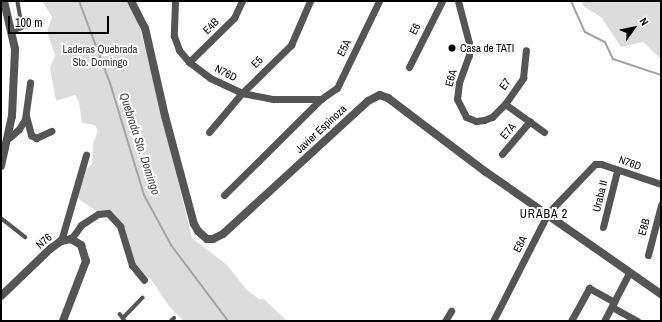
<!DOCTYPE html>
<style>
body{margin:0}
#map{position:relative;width:662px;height:322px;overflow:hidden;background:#fff;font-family:"Archivo Narrow",sans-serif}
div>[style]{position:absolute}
.green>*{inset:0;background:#dcdcdc}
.stream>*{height:2px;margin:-1px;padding:0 1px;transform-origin:1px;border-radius:1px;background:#a3a3a3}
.service>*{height:3.5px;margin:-1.75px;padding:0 1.75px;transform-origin:1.75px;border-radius:1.75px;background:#555}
.minor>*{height:7px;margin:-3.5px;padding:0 3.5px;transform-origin:3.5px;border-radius:3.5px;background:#555}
.tertiary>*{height:8px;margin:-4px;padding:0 4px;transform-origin:4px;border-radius:4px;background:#555}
.dots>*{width:11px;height:11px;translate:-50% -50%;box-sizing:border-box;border:2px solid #fff;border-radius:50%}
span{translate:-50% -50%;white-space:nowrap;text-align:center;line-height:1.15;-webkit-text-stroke:4px #fff;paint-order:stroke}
.street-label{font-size:11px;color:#000}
.poi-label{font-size:11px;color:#000}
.left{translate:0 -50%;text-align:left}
.park-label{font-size:11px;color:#333}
.water-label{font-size:12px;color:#444;font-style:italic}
.neighbourhood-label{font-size:12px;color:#000;letter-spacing:1px}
.frame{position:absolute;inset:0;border:2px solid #000;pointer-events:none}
.north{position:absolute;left:614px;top:8px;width:40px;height:40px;-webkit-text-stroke:3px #fff;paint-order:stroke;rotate:57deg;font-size:11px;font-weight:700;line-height:16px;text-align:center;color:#000}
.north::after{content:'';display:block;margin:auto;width:14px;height:18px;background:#000;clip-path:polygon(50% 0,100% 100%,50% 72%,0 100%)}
.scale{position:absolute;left:8px;top:16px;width:101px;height:18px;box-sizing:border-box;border:2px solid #000;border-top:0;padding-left:5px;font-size:12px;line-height:14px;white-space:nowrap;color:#000;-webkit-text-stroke:3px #fff;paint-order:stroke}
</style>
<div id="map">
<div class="green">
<div style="clip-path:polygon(42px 1px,126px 1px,138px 20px,192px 238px,227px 265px,247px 290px,259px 299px,264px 299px,287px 321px,184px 321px,169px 306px,150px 278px,135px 276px,128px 245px,113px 215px,99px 213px,80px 200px,76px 194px,82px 173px,92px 164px,93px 143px,98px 131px,95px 125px,82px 123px,79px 102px,75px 95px,56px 101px,50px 68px,55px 55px,47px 32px,52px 17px)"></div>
<div style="clip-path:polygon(582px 1px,661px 1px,661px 59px,643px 42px,621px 47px,601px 17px,583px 6px)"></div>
</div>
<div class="stream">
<div style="left:79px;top:1px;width:88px;rotate:69.3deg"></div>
<div style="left:110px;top:83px;width:117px;rotate:73.1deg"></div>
<div style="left:144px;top:195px;width:57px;rotate:61.6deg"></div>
<div style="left:171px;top:245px;width:95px;rotate:53.1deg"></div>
<div style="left:571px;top:1px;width:34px;rotate:66deg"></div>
<div style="left:585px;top:32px;width:22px;rotate:27deg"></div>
<div style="left:605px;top:42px;width:19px;rotate:65deg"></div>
<div style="left:613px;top:59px;width:51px;rotate:18.4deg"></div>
</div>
<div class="service">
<div style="left:12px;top:32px;width:11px;rotate:-22deg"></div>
<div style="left:22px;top:28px;width:27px;rotate:-100deg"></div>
<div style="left:1px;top:218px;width:31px;rotate:38deg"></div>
<div style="left:120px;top:314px;width:9px;rotate:54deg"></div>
<div style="left:123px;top:318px;width:28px;rotate:-46deg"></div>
<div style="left:171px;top:321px;width:4px;rotate:-45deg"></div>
</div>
<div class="minor">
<div style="left:175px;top:1px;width:35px;rotate:92deg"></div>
<div style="left:174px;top:36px;width:15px;rotate:70deg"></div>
<div style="left:179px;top:50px;width:16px;rotate:50deg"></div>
<div style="left:189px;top:62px;width:26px;rotate:37deg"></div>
<div style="left:210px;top:78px;width:35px;rotate:25deg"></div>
<div style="left:242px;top:93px;width:32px;rotate:11deg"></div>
<div style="left:273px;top:99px;width:48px"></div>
<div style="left:458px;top:1px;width:43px;rotate:75.3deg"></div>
<div style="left:469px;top:43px;width:12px;rotate:90deg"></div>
<div style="left:469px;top:55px;width:30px;rotate:110deg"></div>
<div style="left:459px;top:83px;width:16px;rotate:97deg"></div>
<div style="left:457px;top:99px;width:20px;rotate:63deg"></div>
<div style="left:466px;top:117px;width:11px;rotate:22deg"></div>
<div style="left:476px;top:121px;width:8px;rotate:-7deg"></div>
<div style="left:484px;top:120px;width:9px;rotate:-21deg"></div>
<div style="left:492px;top:117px;width:18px;rotate:-45deg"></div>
<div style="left:505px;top:104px;width:32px;rotate:-55deg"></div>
<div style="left:523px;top:78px;width:28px;rotate:-84deg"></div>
<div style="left:189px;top:62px;width:63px;rotate:-44.4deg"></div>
<div style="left:234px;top:18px;width:19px;rotate:-65deg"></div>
<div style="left:409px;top:67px;width:74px;rotate:-63.4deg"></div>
<div style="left:505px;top:104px;width:48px;rotate:35.7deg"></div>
<div style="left:26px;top:116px;width:20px;rotate:75deg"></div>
<div style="left:31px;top:135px;width:6px;rotate:31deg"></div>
<div style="left:36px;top:138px;width:17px;rotate:-25deg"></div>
<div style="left:209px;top:132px;width:51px;rotate:-49.8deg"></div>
<div style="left:242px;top:93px;width:69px;rotate:-44.4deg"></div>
<div style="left:291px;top:45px;width:48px;rotate:-66.6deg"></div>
<div style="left:9px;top:138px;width:13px;rotate:-42deg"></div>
<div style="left:19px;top:129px;width:12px;rotate:-59deg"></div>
<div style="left:25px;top:119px;width:37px;rotate:-82deg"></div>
<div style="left:502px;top:154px;width:43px;rotate:-49.7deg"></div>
<div style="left:224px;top:195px;width:136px;rotate:-44.7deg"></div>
<div style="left:321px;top:99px;width:19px;rotate:-35deg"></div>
<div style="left:337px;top:88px;width:97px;rotate:-64.2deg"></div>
<div style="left:603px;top:227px;width:58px;rotate:-76deg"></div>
<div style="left:71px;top:239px;width:17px;rotate:-54deg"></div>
<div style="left:81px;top:225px;width:20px;rotate:-33deg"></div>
<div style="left:98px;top:214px;width:10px;rotate:-6deg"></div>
<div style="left:108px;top:213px;width:18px;rotate:47deg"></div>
<div style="left:120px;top:226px;width:41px;rotate:72.9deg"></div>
<div style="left:132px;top:265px;width:19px;rotate:51deg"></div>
<div style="left:61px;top:241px;width:90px;rotate:-73.8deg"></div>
<div style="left:648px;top:255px;width:52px;rotate:-75.4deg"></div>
<div style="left:612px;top:307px;width:29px;rotate:29deg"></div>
<div style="left:445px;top:321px;width:12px;rotate:-59deg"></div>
<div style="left:493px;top:321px;width:121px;rotate:-63deg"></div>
<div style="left:548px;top:213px;width:68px;rotate:-46.2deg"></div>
<div style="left:595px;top:164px;width:6px"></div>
<div style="left:601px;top:164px;width:63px;rotate:18.4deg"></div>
<div style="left:571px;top:321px;width:38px;rotate:-61deg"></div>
<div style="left:589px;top:288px;width:29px;rotate:29deg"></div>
<div style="left:604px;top:321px;width:54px;rotate:-62.5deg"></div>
</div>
<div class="tertiary">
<div style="left:131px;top:1px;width:30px;rotate:63deg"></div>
<div style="left:145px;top:28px;width:90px;rotate:77.2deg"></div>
<div style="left:165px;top:116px;width:112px;rotate:75deg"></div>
<div style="left:194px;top:224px;width:8px;rotate:60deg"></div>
<div style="left:198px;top:231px;width:12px;rotate:42deg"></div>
<div style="left:207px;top:239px;width:6px"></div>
<div style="left:213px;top:239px;width:11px;rotate:-27deg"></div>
<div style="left:223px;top:234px;width:197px;rotate:-42.5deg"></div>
<div style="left:368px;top:101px;width:13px;rotate:-27deg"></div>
<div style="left:380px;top:95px;width:9px;rotate:21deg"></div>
<div style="left:388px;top:98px;width:123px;rotate:37.1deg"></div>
<div style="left:486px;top:172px;width:213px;rotate:34.9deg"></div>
<div style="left:1px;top:166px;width:51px;rotate:-77.6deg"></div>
<div style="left:12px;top:116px;width:67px;rotate:-87.4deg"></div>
<div style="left:15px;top:49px;width:49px;rotate:-102.9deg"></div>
<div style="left:1px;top:296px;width:68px;rotate:-43.8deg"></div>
<div style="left:50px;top:249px;width:14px;rotate:-36deg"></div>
<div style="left:61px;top:241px;width:10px;rotate:-11deg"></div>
<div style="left:71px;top:239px;width:12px;rotate:31deg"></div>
<div style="left:81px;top:245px;width:17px;rotate:73deg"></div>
<div style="left:86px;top:261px;width:64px;rotate:111deg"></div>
</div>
<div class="dots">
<div style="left:452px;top:48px;background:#000"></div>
</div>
<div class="street-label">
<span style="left:211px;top:26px;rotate:-45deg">E4B</span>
<span style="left:415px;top:29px;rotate:-63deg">E6</span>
<span style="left:344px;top:48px;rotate:-64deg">E5A</span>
<span style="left:257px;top:62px;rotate:-45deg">E5</span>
<span style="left:226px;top:73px;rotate:27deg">N76D</span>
<span style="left:451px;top:78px;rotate:-74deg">E6A</span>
<span style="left:505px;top:84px;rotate:-54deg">E7</span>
<span style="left:321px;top:129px;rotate:-43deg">Javier Espinoza</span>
<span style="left:508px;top:131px;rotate:-50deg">E7A</span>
<span style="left:630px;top:163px;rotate:19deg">N76D</span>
<span style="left:600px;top:196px;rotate:-76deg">Uraba II</span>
<span style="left:644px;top:227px;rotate:-75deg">E8B</span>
<span style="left:44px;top:241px;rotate:-40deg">N76</span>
<span style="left:520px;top:244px;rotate:-63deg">E8A</span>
</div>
<div class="poi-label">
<span class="left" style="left:460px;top:48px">Casa de TATI</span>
</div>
<div class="park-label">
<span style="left:100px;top:56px">Laderas Quebrada<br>Sto. Domingo</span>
</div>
<div class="water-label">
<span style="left:139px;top:144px;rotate:72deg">Quebrada Sto. Domingo</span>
</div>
<div class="neighbourhood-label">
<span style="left:544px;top:215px">URABA 2</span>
</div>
<div class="frame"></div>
<div class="north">N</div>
<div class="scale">100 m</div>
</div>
